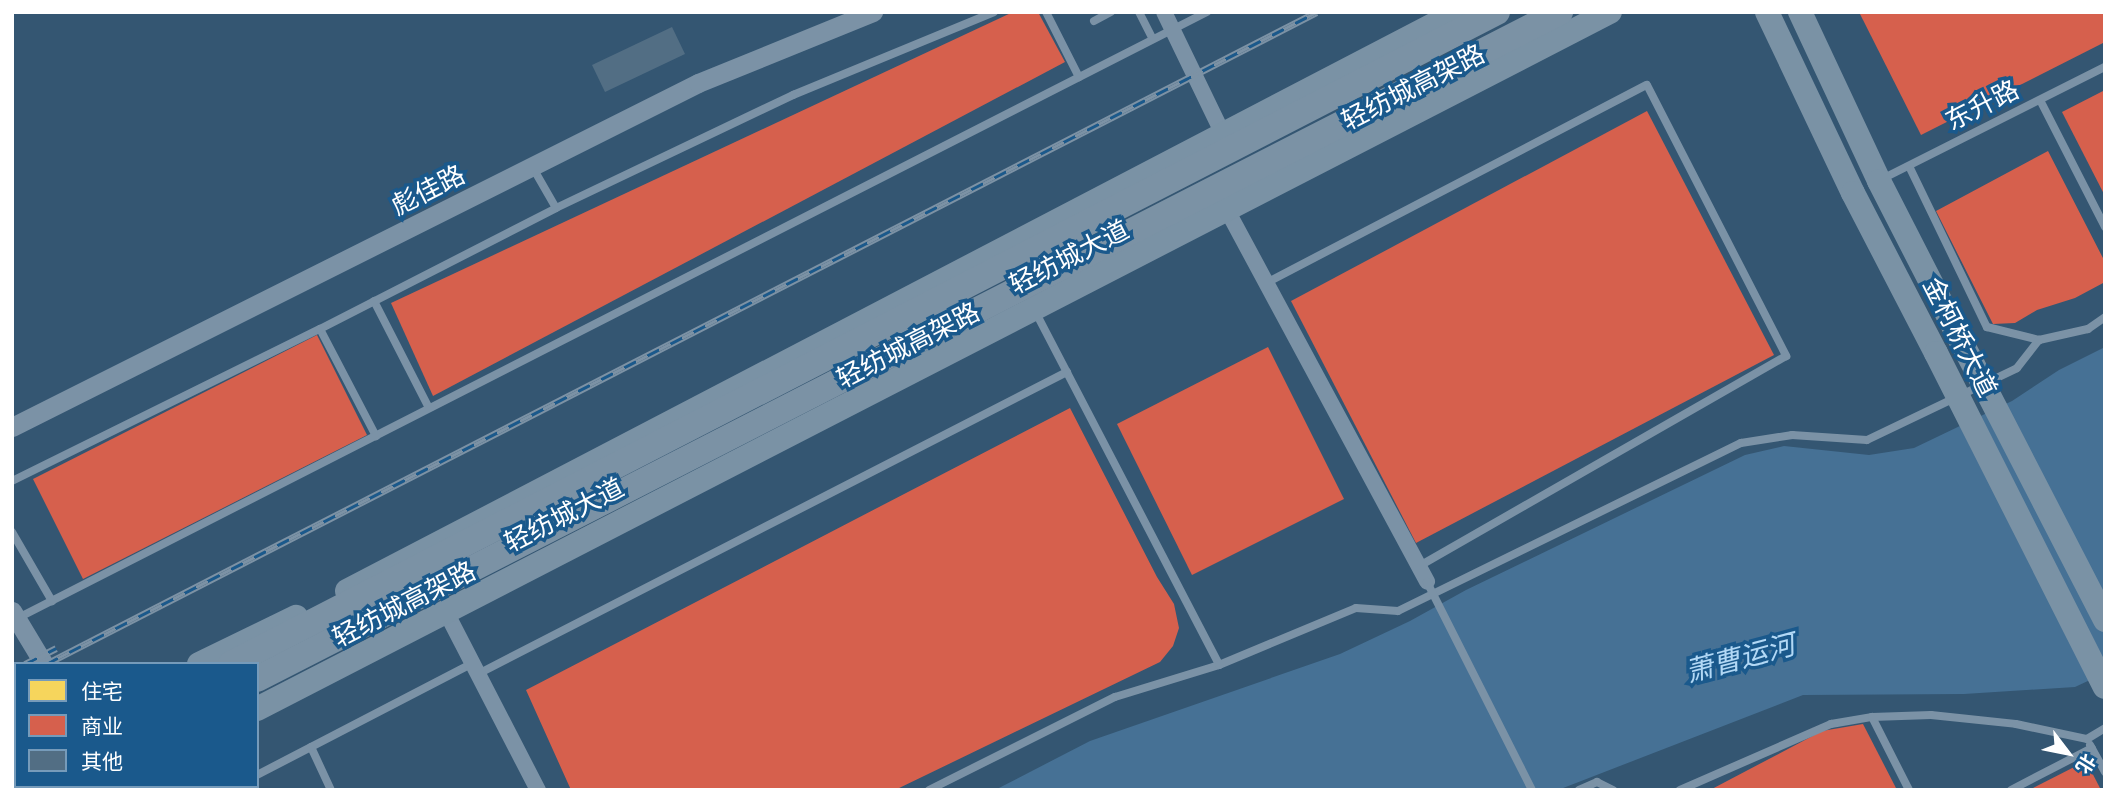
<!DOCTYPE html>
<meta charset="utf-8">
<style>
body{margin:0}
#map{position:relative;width:2117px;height:802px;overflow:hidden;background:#345672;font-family:"Titillium Web","Noto Sans SC",sans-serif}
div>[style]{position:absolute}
.water>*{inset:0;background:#467195}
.homes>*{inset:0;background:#f6d55c}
.shops>*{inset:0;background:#d6604d}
.building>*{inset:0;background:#526e84}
.service>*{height:8px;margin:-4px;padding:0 4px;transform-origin:4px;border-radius:4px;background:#7b92a6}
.minor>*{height:16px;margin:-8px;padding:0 8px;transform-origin:8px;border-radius:8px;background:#7b92a6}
.tertiary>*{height:19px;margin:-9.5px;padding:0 9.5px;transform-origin:9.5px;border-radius:9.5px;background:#7b92a6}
.primary>*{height:24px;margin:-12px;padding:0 12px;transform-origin:12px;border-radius:12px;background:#7a92a5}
.trunk>*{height:26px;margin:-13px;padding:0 13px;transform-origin:13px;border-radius:13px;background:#7b92a5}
.rail>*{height:7px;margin-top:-3.5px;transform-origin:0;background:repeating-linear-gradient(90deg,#1a598c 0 13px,#7c92a5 0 26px);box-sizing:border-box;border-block:2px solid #7c92a5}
.service-bridge>*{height:8px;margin:-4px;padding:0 4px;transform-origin:4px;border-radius:4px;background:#7b92a6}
.primary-bridge>*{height:24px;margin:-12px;padding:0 12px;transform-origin:12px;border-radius:12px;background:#7a92a5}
span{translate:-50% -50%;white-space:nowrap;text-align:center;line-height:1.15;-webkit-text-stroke:7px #1a598c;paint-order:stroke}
.street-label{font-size:26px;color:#fff}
.water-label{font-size:28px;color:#b2d8f5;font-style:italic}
.frame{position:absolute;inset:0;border:14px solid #fff;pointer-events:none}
.legend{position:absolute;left:14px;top:662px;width:245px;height:126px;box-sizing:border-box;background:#1a598c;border:2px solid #769bba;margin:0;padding:9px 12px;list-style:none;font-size:21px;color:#fff}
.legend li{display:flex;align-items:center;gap:14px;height:35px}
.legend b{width:35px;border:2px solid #769bba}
.north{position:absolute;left:2033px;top:718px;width:70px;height:70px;-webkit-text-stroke:5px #1a598c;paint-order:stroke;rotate:122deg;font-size:19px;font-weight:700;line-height:28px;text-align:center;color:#fff}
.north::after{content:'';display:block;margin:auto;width:24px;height:32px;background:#fff;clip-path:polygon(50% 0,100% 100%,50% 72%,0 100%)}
</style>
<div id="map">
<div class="water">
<div style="clip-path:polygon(2105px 347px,2105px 673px,2075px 687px,1964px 694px,1803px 695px,1558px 790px,995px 790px,1090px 741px,1340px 654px,1410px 621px,1466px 590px,1745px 455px,1784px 446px,1869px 455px,1914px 448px,2012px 401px,2059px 370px)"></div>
</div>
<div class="homes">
<div style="clip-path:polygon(2052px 184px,2069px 212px,2028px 239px,2033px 264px,2050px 267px,2047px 296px,1968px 269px,1961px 234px)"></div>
</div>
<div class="shops">
<div style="clip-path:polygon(1013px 12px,1038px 12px,1065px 62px,433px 396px,391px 303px)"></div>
<div style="clip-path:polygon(1859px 12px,2105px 12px,2105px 42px,1921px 135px)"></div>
<div style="clip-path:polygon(2105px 90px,2105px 196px,2062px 112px)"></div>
<div style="clip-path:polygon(1647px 111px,1774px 355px,1416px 543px,1291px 301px)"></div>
<div style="clip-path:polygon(2048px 151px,2105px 262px,2105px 282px,2075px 298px,2037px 310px,2015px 323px,1993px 324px,1936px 211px)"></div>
<div style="clip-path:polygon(317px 335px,367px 435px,83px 579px,33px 479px)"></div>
<div style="clip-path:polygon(1268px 347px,1344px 499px,1192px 575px,1117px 424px)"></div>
<div style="clip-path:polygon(1070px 408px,1157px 577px,1174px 604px,1179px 628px,1173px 646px,1160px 662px,895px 790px,571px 790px,526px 690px)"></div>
<div style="clip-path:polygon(1863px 724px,1897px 790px,1710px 790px,1822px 731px)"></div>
<div style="clip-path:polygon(2086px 761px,2101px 790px,2029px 790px)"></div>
</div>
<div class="building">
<div style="clip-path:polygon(672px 27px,685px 54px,605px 92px,592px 65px)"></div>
</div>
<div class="service">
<div style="left:1046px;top:12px;width:73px;rotate:63.1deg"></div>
<div style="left:1139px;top:12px;width:30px;rotate:63deg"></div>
<div style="left:1094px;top:21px;width:19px;rotate:-28deg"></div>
<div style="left:2040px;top:100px;width:143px;rotate:62.9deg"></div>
<div style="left:1909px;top:166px;width:179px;rotate:64.2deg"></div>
<div style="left:1987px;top:327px;width:54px;rotate:14deg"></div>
<div style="left:533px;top:168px;width:46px;rotate:60.1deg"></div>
<div style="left:1882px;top:179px;width:250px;rotate:-26.7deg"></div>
<div style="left:1266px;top:283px;width:429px;rotate:-27.5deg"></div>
<div style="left:1647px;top:85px;width:305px;rotate:62.8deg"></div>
<div style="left:1786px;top:356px;width:423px;rotate:150.2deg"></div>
<div style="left:374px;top:301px;width:120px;rotate:62.8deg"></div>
<div style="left:1035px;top:311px;width:399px;rotate:62.5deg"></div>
<div style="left:320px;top:329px;width:121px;rotate:62.4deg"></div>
<div style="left:12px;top:481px;width:343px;rotate:-26.3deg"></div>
<div style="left:320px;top:329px;width:265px;rotate:-27.1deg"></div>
<div style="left:556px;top:208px;width:263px;rotate:-25.5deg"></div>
<div style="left:793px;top:95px;width:217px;rotate:-22.4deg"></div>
<div style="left:12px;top:532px;width:80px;rotate:59.9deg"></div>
<div style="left:18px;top:618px;width:1335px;rotate:-27.01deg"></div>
<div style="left:478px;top:674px;width:662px;rotate:-27.15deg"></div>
<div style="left:1872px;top:717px;width:82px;rotate:63.1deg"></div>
<div style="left:2090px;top:745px;width:31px;rotate:61deg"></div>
<div style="left:311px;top:747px;width:47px;rotate:65.1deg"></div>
<div style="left:257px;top:775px;width:243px;rotate:-27.4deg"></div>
<div style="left:229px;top:790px;width:7px;rotate:-34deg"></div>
<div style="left:929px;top:790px;width:208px;rotate:-26.6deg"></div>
<div style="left:1115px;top:697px;width:109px;rotate:-17.1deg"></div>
<div style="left:1219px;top:665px;width:148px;rotate:-22.6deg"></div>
<div style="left:1356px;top:608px;width:42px;rotate:4.1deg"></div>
<div style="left:1398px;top:611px;width:382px;rotate:-26.1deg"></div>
<div style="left:1741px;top:443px;width:52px;rotate:-8.9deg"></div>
<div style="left:1792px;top:435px;width:75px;rotate:3.8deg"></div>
<div style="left:1867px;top:440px;width:166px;rotate:-25.6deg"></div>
<div style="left:2017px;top:368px;width:36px;rotate:-52deg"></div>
<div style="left:2039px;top:340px;width:50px;rotate:-12.7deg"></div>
<div style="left:2088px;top:329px;width:21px;rotate:-35deg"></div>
<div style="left:1579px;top:790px;width:20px;rotate:-24deg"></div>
<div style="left:1597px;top:782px;width:18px;rotate:27deg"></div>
<div style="left:1680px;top:790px;width:165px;rotate:-23.6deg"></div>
<div style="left:1831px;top:724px;width:42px;rotate:-9.7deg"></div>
<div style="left:1872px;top:717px;width:59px;rotate:-1.9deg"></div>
<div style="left:1931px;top:715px;width:85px;rotate:6deg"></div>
<div style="left:2016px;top:724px;width:73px;rotate:11.9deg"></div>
<div style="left:2087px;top:739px;width:21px;rotate:-31deg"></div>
<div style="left:2011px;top:790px;width:91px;rotate:-27.4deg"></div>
</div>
<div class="minor">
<div style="left:1164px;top:12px;width:136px;rotate:64.2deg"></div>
<div style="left:1227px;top:210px;width:422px;rotate:61.7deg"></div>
<div style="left:445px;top:610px;width:203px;rotate:62.7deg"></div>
</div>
<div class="tertiary">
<div style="left:12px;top:427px;width:767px;rotate:-26.63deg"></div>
<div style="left:698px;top:83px;width:189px;rotate:-22.1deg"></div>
<div style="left:12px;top:611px;width:62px;rotate:58.9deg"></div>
</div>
<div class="primary">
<div style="left:1767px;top:12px;width:200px;rotate:64.6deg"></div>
<div style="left:1853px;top:193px;width:180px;rotate:62.6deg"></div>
<div style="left:1800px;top:12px;width:187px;rotate:64.9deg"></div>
<div style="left:1879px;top:181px;width:180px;rotate:62.9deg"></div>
<div style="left:347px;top:591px;width:1253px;rotate:-27.53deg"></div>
<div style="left:199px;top:664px;width:108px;rotate:-25.9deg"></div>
<div style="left:257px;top:709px;width:1522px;rotate:-27.26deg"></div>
<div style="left:12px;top:755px;width:4px;rotate:-27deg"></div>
<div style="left:102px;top:790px;width:9px;rotate:-27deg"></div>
</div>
<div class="trunk">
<div style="left:231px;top:664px;width:1424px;rotate:-27.25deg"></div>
<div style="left:257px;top:679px;width:1464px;rotate:-27.11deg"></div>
<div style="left:12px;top:776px;width:4px;rotate:-14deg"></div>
<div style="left:42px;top:790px;width:7px;rotate:-34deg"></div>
</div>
<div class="rail">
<div style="left:25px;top:664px;width:35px;rotate:-27deg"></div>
<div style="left:46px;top:664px;width:1428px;rotate:-27.16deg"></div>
<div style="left:12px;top:670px;width:4px;rotate:-14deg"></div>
</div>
<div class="service-bridge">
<div style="left:1427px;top:582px;width:233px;rotate:63.2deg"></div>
</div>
<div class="primary-bridge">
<div style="left:1961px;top:341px;width:314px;rotate:62.7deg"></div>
<div style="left:1936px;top:353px;width:374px;rotate:63.2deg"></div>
</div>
<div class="street-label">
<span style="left:1413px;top:87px;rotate:-27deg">轻纺城高架路</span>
<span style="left:1982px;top:105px;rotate:-27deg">东升路</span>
<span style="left:428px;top:190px;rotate:-27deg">彪佳路</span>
<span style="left:1069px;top:257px;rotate:-27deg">轻纺城大道</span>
<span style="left:1960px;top:337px;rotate:63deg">金柯桥大道</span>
<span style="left:908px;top:345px;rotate:-27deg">轻纺城高架路</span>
<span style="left:564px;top:515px;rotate:-27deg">轻纺城大道</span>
<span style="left:404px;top:604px;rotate:-27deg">轻纺城高架路</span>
</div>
<div class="water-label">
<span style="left:1740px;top:658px;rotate:-15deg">萧曹运河</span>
</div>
<div class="frame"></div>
<ul class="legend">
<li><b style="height:19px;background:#f6d55c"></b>住宅</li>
<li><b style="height:19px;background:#d6604d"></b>商业</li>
<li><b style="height:19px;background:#526e84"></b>其他</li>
</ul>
<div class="north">北</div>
</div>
